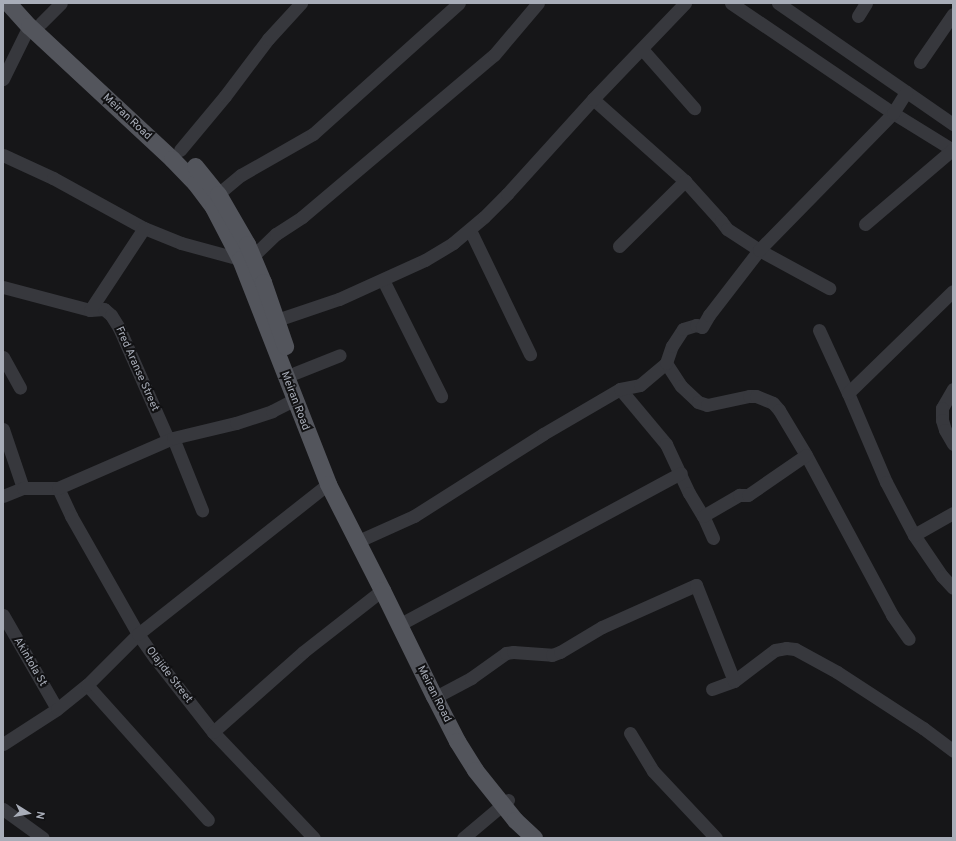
<!DOCTYPE html>
<style>
body{margin:0}
#map{position:relative;width:956px;height:841px;overflow:hidden;background:#161618;font-family:Overpass,sans-serif}
div>[style]{position:absolute}
.minor>*{height:13px;margin:-6.5px;padding:0 6.5px;transform-origin:6.5px;border-radius:6.5px;background:#37383d}
.major>*{height:17px;margin:-8.5px;padding:0 8.5px;transform-origin:8.5px;border-radius:8.5px;background:#53555c}
span{translate:-50% -50%;white-space:nowrap;text-align:center;line-height:1.15;-webkit-text-stroke:4px #111113;paint-order:stroke}
.street-label{font-size:11px;color:#a8adb8}
.frame{position:absolute;inset:0;border:4px solid #a8adb8;pointer-events:none}
.north{position:absolute;left:8px;top:793px;width:40px;height:40px;-webkit-text-stroke:3px #111113;paint-order:stroke;rotate:101deg;font-size:11px;font-weight:700;line-height:16px;text-align:center;color:#a8adb8}
.north::after{content:'';display:block;margin:auto;width:14px;height:18px;background:#a8adb8;clip-path:polygon(50% 0,100% 100%,50% 72%,0 100%)}
</style>
<div id="map">
<div class="minor">
<div style="left:731px;top:3px;width:196px;rotate:34.2deg"></div>
<div style="left:893px;top:113px;width:70px;rotate:31.7deg"></div>
<div style="left:778px;top:3px;width:213px;rotate:34.7deg"></div>
<div style="left:858px;top:16px;width:15px;rotate:-58deg"></div>
<div style="left:41px;top:23px;width:28px;rotate:-45deg"></div>
<div style="left:642px;top:49px;width:79px;rotate:48.6deg"></div>
<div style="left:920px;top:62px;width:58px;rotate:-55.5deg"></div>
<div style="left:3px;top:79px;width:59px;rotate:-63.9deg"></div>
<div style="left:593px;top:99px;width:123px;rotate:41.7deg"></div>
<div style="left:685px;top:181px;width:54px;rotate:48deg"></div>
<div style="left:721px;top:221px;width:10px;rotate:53deg"></div>
<div style="left:727px;top:229px;width:38px;rotate:33deg"></div>
<div style="left:759px;top:250px;width:80px;rotate:28.5deg"></div>
<div style="left:180px;top:150px;width:70px;rotate:-50.2deg"></div>
<div style="left:225px;top:96px;width:71px;rotate:-53deg"></div>
<div style="left:268px;top:39px;width:49px;rotate:-47.5deg"></div>
<div style="left:3px;top:155px;width:55px;rotate:24.7deg"></div>
<div style="left:53px;top:178px;width:104px;rotate:28.8deg"></div>
<div style="left:144px;top:228px;width:40px;rotate:22deg"></div>
<div style="left:181px;top:243px;width:61px;rotate:15.2deg"></div>
<div style="left:218px;top:194px;width:30px;rotate:-40deg"></div>
<div style="left:241px;top:175px;width:83px;rotate:-29.7deg"></div>
<div style="left:313px;top:134px;width:196px;rotate:-41.9deg"></div>
<div style="left:865px;top:224px;width:116px;rotate:-40.4deg"></div>
<div style="left:470px;top:230px;width:138px;rotate:64.2deg"></div>
<div style="left:619px;top:246px;width:93px;rotate:-44.6deg"></div>
<div style="left:253px;top:256px;width:32px;rotate:-44deg"></div>
<div style="left:276px;top:234px;width:31px;rotate:-33deg"></div>
<div style="left:302px;top:217px;width:251px;rotate:-40.2deg"></div>
<div style="left:494px;top:55px;width:68px;rotate:-49.8deg"></div>
<div style="left:383px;top:280px;width:130px;rotate:63.4deg"></div>
<div style="left:3px;top:287px;width:90px;rotate:14.8deg"></div>
<div style="left:90px;top:310px;width:14px;rotate:-4deg"></div>
<div style="left:104px;top:309px;width:9px;rotate:41deg"></div>
<div style="left:111px;top:315px;width:15px;rotate:58deg"></div>
<div style="left:119px;top:328px;width:121px;rotate:66.2deg"></div>
<div style="left:90px;top:310px;width:98px;rotate:-56.6deg"></div>
<div style="left:268px;top:323px;width:75px;rotate:-18.7deg"></div>
<div style="left:339px;top:299px;width:94px;rotate:-24.4deg"></div>
<div style="left:425px;top:260px;width:33px;rotate:-31deg"></div>
<div style="left:453px;top:243px;width:40px;rotate:-40deg"></div>
<div style="left:484px;top:217px;width:33px;rotate:-45deg"></div>
<div style="left:507px;top:194px;width:128px;rotate:-47.8deg"></div>
<div style="left:593px;top:99px;width:133px;rotate:-46.2deg"></div>
<div style="left:819px;top:330px;width:69px;rotate:65.3deg"></div>
<div style="left:848px;top:393px;width:97px;rotate:66.9deg"></div>
<div style="left:886px;top:482px;width:60px;rotate:62.2deg"></div>
<div style="left:914px;top:535px;width:50px;rotate:55.7deg"></div>
<div style="left:942px;top:576px;width:16px;rotate:47deg"></div>
<div style="left:3px;top:357px;width:35px;rotate:61deg"></div>
<div style="left:666px;top:363px;width:27px;rotate:57deg"></div>
<div style="left:681px;top:386px;width:23px;rotate:43deg"></div>
<div style="left:698px;top:402px;width:9px;rotate:18deg"></div>
<div style="left:707px;top:405px;width:43px;rotate:-12.1deg"></div>
<div style="left:749px;top:396px;width:7px"></div>
<div style="left:756px;top:396px;width:18px;rotate:22deg"></div>
<div style="left:773px;top:403px;width:9px;rotate:49deg"></div>
<div style="left:779px;top:410px;width:52px;rotate:59deg"></div>
<div style="left:806px;top:455px;width:182px;rotate:61.7deg"></div>
<div style="left:892px;top:615px;width:29px;rotate:55deg"></div>
<div style="left:295px;top:373px;width:48px;rotate:-21.8deg"></div>
<div style="left:620px;top:389px;width:72px;rotate:50.1deg"></div>
<div style="left:666px;top:444px;width:54px;rotate:64.9deg"></div>
<div style="left:689px;top:493px;width:27px;rotate:59deg"></div>
<div style="left:953px;top:389px;width:22px;rotate:120deg"></div>
<div style="left:942px;top:408px;width:12px;rotate:90deg"></div>
<div style="left:942px;top:420px;width:10px;rotate:73deg"></div>
<div style="left:945px;top:430px;width:16px;rotate:60deg"></div>
<div style="left:848px;top:393px;width:146px;rotate:-44.2deg"></div>
<div style="left:3px;top:429px;width:62px;rotate:71.3deg"></div>
<div style="left:173px;top:438px;width:78px;rotate:68.1deg"></div>
<div style="left:58px;top:488px;width:31px;rotate:65deg"></div>
<div style="left:71px;top:516px;width:136px;rotate:60.4deg"></div>
<div style="left:138px;top:634px;width:29px;rotate:55deg"></div>
<div style="left:155px;top:658px;width:94px;rotate:51.9deg"></div>
<div style="left:213px;top:732px;width:146px;rotate:46.4deg"></div>
<div style="left:3px;top:496px;width:22px;rotate:-22deg"></div>
<div style="left:23px;top:488px;width:35px"></div>
<div style="left:58px;top:488px;width:125px;rotate:-23.5deg"></div>
<div style="left:173px;top:438px;width:65px;rotate:-13.4deg"></div>
<div style="left:236px;top:423px;width:38px;rotate:-18deg"></div>
<div style="left:272px;top:411px;width:25px;rotate:-27deg"></div>
<div style="left:914px;top:535px;width:45px;rotate:-29.4deg"></div>
<div style="left:365px;top:538px;width:54px;rotate:-24.2deg"></div>
<div style="left:414px;top:516px;width:153px;rotate:-32.4deg"></div>
<div style="left:543px;top:434px;width:89px;rotate:-30.3deg"></div>
<div style="left:620px;top:389px;width:20px;rotate:-11deg"></div>
<div style="left:640px;top:385px;width:34px;rotate:-40deg"></div>
<div style="left:666px;top:363px;width:18px;rotate:-71deg"></div>
<div style="left:672px;top:346px;width:20px;rotate:-57deg"></div>
<div style="left:683px;top:329px;width:14px;rotate:-17deg"></div>
<div style="left:696px;top:325px;width:6px;rotate:18deg"></div>
<div style="left:702px;top:327px;width:14px;rotate:-60deg"></div>
<div style="left:709px;top:315px;width:82px;rotate:-52.4deg"></div>
<div style="left:759px;top:250px;width:192px;rotate:-45.6deg"></div>
<div style="left:893px;top:113px;width:25px;rotate:-58deg"></div>
<div style="left:713px;top:538px;width:24px;rotate:-114deg"></div>
<div style="left:703px;top:516px;width:42px;rotate:-30.3deg"></div>
<div style="left:739px;top:495px;width:9px"></div>
<div style="left:748px;top:495px;width:70px;rotate:-34.6deg"></div>
<div style="left:3px;top:615px;width:108px;rotate:60.1deg"></div>
<div style="left:406px;top:621px;width:312px;rotate:-28.3deg"></div>
<div style="left:87px;top:685px;width:181px;rotate:48.1deg"></div>
<div style="left:712px;top:689px;width:23px;rotate:-20deg"></div>
<div style="left:734px;top:681px;width:51px;rotate:-37.1deg"></div>
<div style="left:775px;top:650px;width:11px;rotate:-10deg"></div>
<div style="left:786px;top:648px;width:9px;rotate:6deg"></div>
<div style="left:795px;top:649px;width:48px;rotate:28.7deg"></div>
<div style="left:837px;top:672px;width:103px;rotate:33.1deg"></div>
<div style="left:923px;top:728px;width:38px;rotate:37deg"></div>
<div style="left:443px;top:693px;width:32px;rotate:-28deg"></div>
<div style="left:471px;top:678px;width:43px;rotate:-35.5deg"></div>
<div style="left:506px;top:653px;width:7px;rotate:-8deg"></div>
<div style="left:513px;top:652px;width:39px;rotate:4deg"></div>
<div style="left:552px;top:655px;width:9px;rotate:-21deg"></div>
<div style="left:560px;top:652px;width:49px;rotate:-30.8deg"></div>
<div style="left:602px;top:627px;width:103px;rotate:-24.1deg"></div>
<div style="left:696px;top:585px;width:103px;rotate:68.4deg"></div>
<div style="left:213px;top:732px;width:120px;rotate:-41.6deg"></div>
<div style="left:303px;top:652px;width:100px;rotate:-38.1deg"></div>
<div style="left:630px;top:733px;width:44px;rotate:58.8deg"></div>
<div style="left:653px;top:771px;width:92px;rotate:46.8deg"></div>
<div style="left:3px;top:744px;width:64px;rotate:-32.9deg"></div>
<div style="left:57px;top:709px;width:38px;rotate:-39deg"></div>
<div style="left:87px;top:685px;width:72px;rotate:-45deg"></div>
<div style="left:138px;top:634px;width:242px;rotate:-38.3deg"></div>
<div style="left:3px;top:809px;width:49px;rotate:35.9deg"></div>
<div style="left:463px;top:838px;width:59px;rotate:-40.2deg"></div>
</div>
<div class="major">
<div style="left:8px;top:3px;width:31px;rotate:48deg"></div>
<div style="left:29px;top:26px;width:195px;rotate:42.9deg"></div>
<div style="left:172px;top:159px;width:33px;rotate:46deg"></div>
<div style="left:195px;top:183px;width:30px;rotate:53deg"></div>
<div style="left:213px;top:207px;width:59px;rotate:62.6deg"></div>
<div style="left:240px;top:259px;width:242px;rotate:68.6deg"></div>
<div style="left:328px;top:484px;width:119px;rotate:63deg"></div>
<div style="left:382px;top:590px;width:118px;rotate:63.9deg"></div>
<div style="left:434px;top:696px;width:51px;rotate:62.9deg"></div>
<div style="left:457px;top:741px;width:34px;rotate:58deg"></div>
<div style="left:475px;top:770px;width:64px;rotate:51.3deg"></div>
<div style="left:515px;top:820px;width:26px;rotate:43deg"></div>
<div style="left:195px;top:166px;width:36px;rotate:51deg"></div>
<div style="left:218px;top:194px;width:58px;rotate:59.9deg"></div>
<div style="left:247px;top:244px;width:41px;rotate:67.2deg"></div>
<div style="left:263px;top:282px;width:68px;rotate:71deg"></div>
</div>
<div class="street-label">
<span style="left:127px;top:117px;rotate:43deg">Meiran Road</span>
<span style="left:137px;top:369px;rotate:66deg">Fred Aranse Street</span>
<span style="left:295px;top:401px;rotate:69deg">Meiran Road</span>
<span style="left:30px;top:662px;rotate:60deg">Akintola St</span>
<span style="left:169px;top:675px;rotate:52deg">Olajide Street</span>
<span style="left:434px;top:694px;rotate:63deg">Meiran Road</span>
</div>
<div class="frame"></div>
<div class="north">N</div>
</div>
